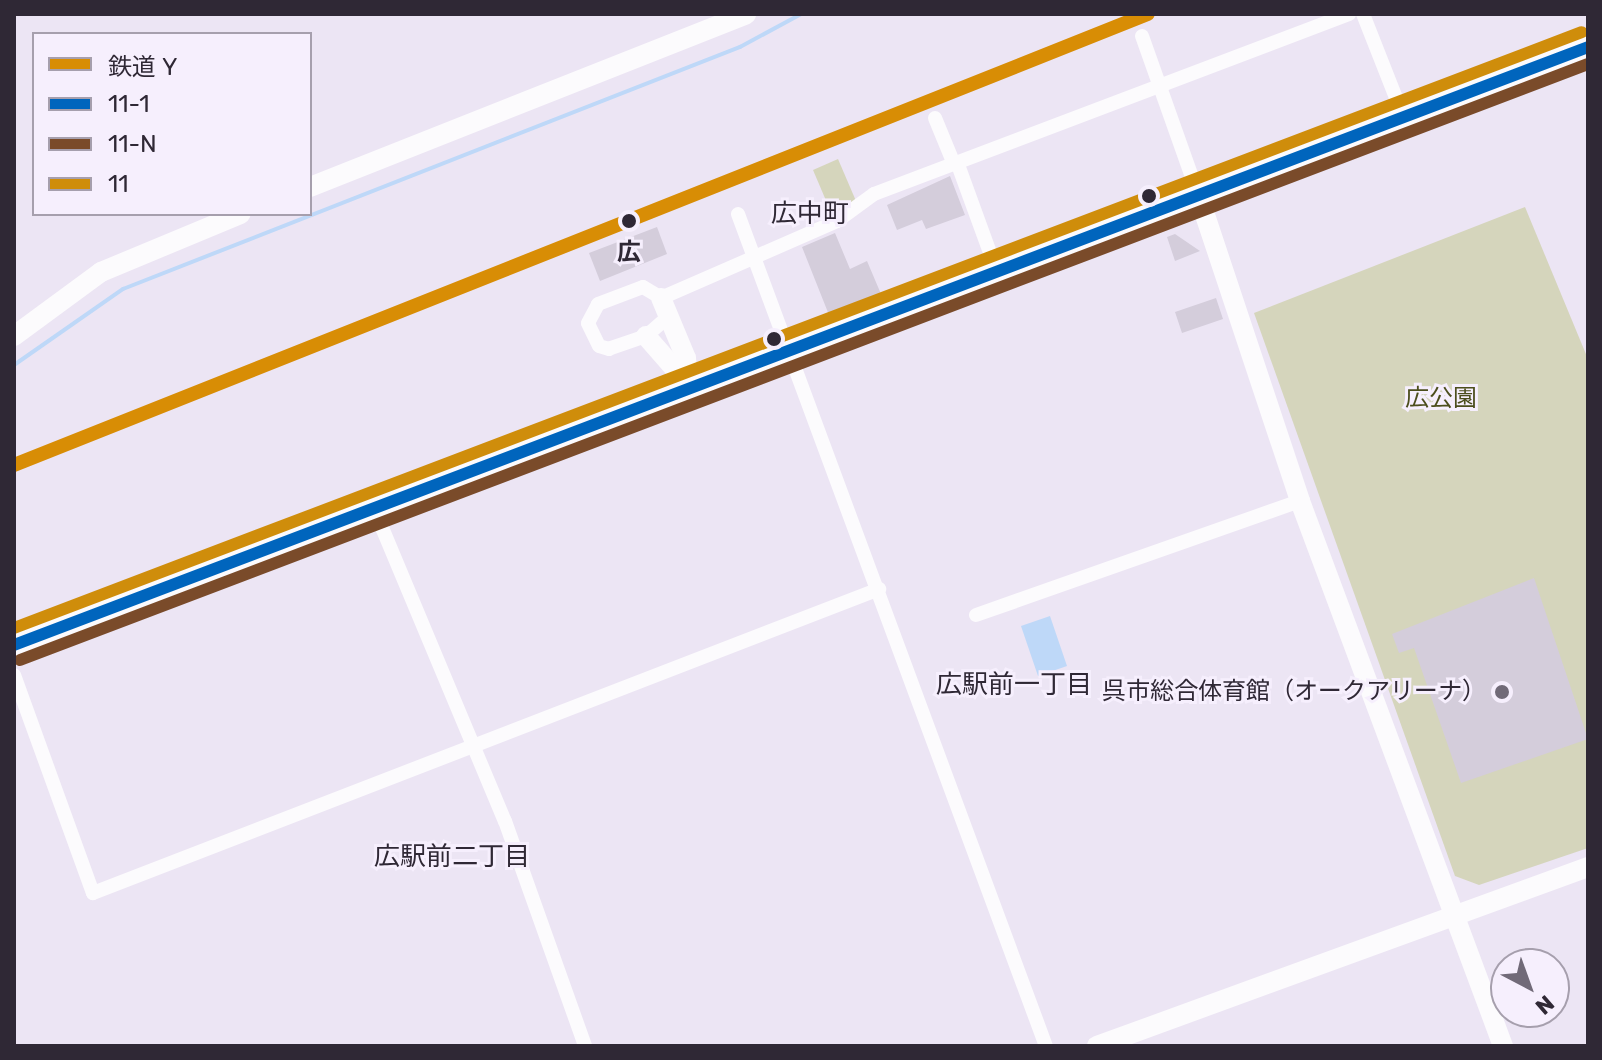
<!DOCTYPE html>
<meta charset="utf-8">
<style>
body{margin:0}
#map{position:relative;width:1602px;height:1060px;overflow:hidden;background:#ece5f4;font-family:Rubik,"Noto Sans JP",sans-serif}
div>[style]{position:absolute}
.green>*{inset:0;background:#d5d5bc}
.water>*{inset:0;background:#bed8f8}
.stream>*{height:4px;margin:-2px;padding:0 2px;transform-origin:2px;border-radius:2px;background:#bed8f8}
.building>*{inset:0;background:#d4cddb}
.street>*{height:14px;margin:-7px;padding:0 7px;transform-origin:7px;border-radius:7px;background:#fcfbfd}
.secondary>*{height:20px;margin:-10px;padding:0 10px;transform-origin:10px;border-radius:10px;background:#fcfbfd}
.highway>*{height:26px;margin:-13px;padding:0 13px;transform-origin:13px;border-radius:13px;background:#fcfbfd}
.bus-1>*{height:12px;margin:-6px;padding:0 6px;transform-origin:6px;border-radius:6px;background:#0065bd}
.bus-2>*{height:12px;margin:-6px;padding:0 6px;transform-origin:6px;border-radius:6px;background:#7a4b2a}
.bus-3>*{height:12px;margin:-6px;padding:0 6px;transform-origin:6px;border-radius:6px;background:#cf8d0b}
.rail-1>*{height:14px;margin:-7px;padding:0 7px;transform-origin:7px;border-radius:7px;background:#d88d05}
.dots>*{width:22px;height:22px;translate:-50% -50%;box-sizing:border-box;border:4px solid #f6effd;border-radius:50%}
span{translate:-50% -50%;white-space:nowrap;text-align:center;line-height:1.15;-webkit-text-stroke:6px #f6effd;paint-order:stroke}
.stop-label{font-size:24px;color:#2f2835;font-weight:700}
.park-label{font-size:24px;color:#4c4e1d}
.poi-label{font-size:24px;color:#2f2835}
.right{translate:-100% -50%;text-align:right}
.neighbourhood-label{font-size:26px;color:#2f2835}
.frame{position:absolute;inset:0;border:16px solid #2f2835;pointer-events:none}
.legend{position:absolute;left:32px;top:32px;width:280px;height:184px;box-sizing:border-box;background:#f6effd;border:2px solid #a69fad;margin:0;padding:10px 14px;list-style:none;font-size:24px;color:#2f2835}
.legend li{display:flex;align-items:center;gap:16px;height:40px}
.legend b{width:40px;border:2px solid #a69fad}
.north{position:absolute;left:1490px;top:948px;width:80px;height:80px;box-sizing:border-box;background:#f6effd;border:2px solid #a69fad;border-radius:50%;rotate:139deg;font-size:22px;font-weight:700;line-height:32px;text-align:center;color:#2f2835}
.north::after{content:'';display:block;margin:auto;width:28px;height:36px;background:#716a78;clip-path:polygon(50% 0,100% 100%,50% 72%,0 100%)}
</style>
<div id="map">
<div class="green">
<div style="clip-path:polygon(838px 159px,856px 201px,833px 217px,813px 170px)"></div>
<div style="clip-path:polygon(1525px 207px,1588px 359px,1588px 848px,1479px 885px,1455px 876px,1254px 313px)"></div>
</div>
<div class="water">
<div style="clip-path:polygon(1050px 616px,1067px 666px,1038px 676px,1021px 626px)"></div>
</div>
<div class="stream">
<div style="left:14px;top:365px;width:133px;rotate:-34.9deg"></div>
<div style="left:123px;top:289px;width:663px;rotate:-21.42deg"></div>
<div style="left:740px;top:47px;width:69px;rotate:-28.4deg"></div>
</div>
<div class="building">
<div style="clip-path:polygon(950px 176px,965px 215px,926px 229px,922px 220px,897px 230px,887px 205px)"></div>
<div style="clip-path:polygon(657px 227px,667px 254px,600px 281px,589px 253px)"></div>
<div style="clip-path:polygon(835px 233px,850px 269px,867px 261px,881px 294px,829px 315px,802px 247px)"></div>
<div style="clip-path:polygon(1175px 234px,1200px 251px,1175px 261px,1167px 237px)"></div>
<div style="clip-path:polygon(1216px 298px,1223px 319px,1182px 333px,1175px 312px)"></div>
<div style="clip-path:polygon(1534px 578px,1588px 739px,1461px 783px,1414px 648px,1399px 653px,1392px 634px)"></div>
</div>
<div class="street">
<div style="left:1363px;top:14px;width:112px;rotate:68.5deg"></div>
<div style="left:1142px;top:36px;width:171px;rotate:70.5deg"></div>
<div style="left:935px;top:118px;width:50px;rotate:67.6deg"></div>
<div style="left:957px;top:162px;width:117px;rotate:70deg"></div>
<div style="left:738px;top:214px;width:887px;rotate:69.69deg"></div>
<div style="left:669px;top:316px;width:30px;rotate:139deg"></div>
<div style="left:646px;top:336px;width:39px;rotate:161deg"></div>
<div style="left:609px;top:349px;width:10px;rotate:-163deg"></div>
<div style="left:599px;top:346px;width:25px;rotate:-116deg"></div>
<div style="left:588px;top:323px;width:21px;rotate:-62deg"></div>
<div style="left:598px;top:304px;width:48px;rotate:-20.7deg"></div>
<div style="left:643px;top:287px;width:21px;rotate:31deg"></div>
<div style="left:661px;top:298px;width:192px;rotate:-23.6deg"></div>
<div style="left:837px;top:221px;width:46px;rotate:-36.1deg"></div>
<div style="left:874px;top:194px;width:508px;rotate:-20.75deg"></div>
<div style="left:373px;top:506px;width:342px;rotate:67.3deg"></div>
<div style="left:505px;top:821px;width:239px;rotate:70.4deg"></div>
<div style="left:976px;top:615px;width:343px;rotate:-19.4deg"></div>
<div style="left:14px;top:675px;width:232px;rotate:70.1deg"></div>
<div style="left:93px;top:893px;width:843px;rotate:-21.14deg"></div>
</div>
<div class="secondary">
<div style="left:310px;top:187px;width:469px;rotate:-21.6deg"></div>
<div style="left:1199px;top:197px;width:320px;rotate:71.6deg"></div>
<div style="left:1300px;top:501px;width:582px;rotate:69.57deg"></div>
<div style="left:661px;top:298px;width:65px;rotate:67.4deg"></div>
<div style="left:686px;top:358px;width:26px;rotate:86deg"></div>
<div style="left:14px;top:336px;width:108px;rotate:-36.3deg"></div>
<div style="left:101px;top:272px;width:151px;rotate:-22.6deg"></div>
<div style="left:646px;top:336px;width:64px;rotate:48.8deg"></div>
<div style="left:1097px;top:1046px;width:523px;rotate:-20.03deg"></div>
</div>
<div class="highway">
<div style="left:14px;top:645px;width:1684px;rotate:-20.8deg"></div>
</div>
<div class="bus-1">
<div style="left:14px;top:645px;width:1684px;rotate:-20.8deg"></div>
</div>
<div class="bus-2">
<div style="left:20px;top:660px;width:1677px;rotate:-20.81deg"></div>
</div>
<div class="bus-3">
<div style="left:14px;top:628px;width:1677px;rotate:-20.81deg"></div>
</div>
<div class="rail-1">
<div style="left:14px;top:465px;width:1220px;rotate:-21.69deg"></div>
</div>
<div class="dots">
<div style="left:1149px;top:196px;background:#2f2835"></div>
<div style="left:629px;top:221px;background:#2f2835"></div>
<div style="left:774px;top:339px;background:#2f2835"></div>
<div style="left:1502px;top:692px;background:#716a78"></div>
</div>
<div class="stop-label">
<span style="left:629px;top:253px">広</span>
</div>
<div class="park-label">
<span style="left:1441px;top:399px">広公園</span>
</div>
<div class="poi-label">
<span class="right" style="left:1486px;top:692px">呉市総合体育館（オークアリーナ）</span>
</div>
<div class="neighbourhood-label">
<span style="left:810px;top:214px">広中町</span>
<span style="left:1014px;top:685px">広駅前一丁目</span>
<span style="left:452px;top:857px">広駅前二丁目</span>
</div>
<div class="frame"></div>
<ul class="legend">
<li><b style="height:10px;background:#d88d05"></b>鉄道 Y</li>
<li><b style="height:10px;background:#0065bd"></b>11-1</li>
<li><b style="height:10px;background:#7a4b2a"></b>11-N</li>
<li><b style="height:10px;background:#cf8d0b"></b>11</li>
</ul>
<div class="north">N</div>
</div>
